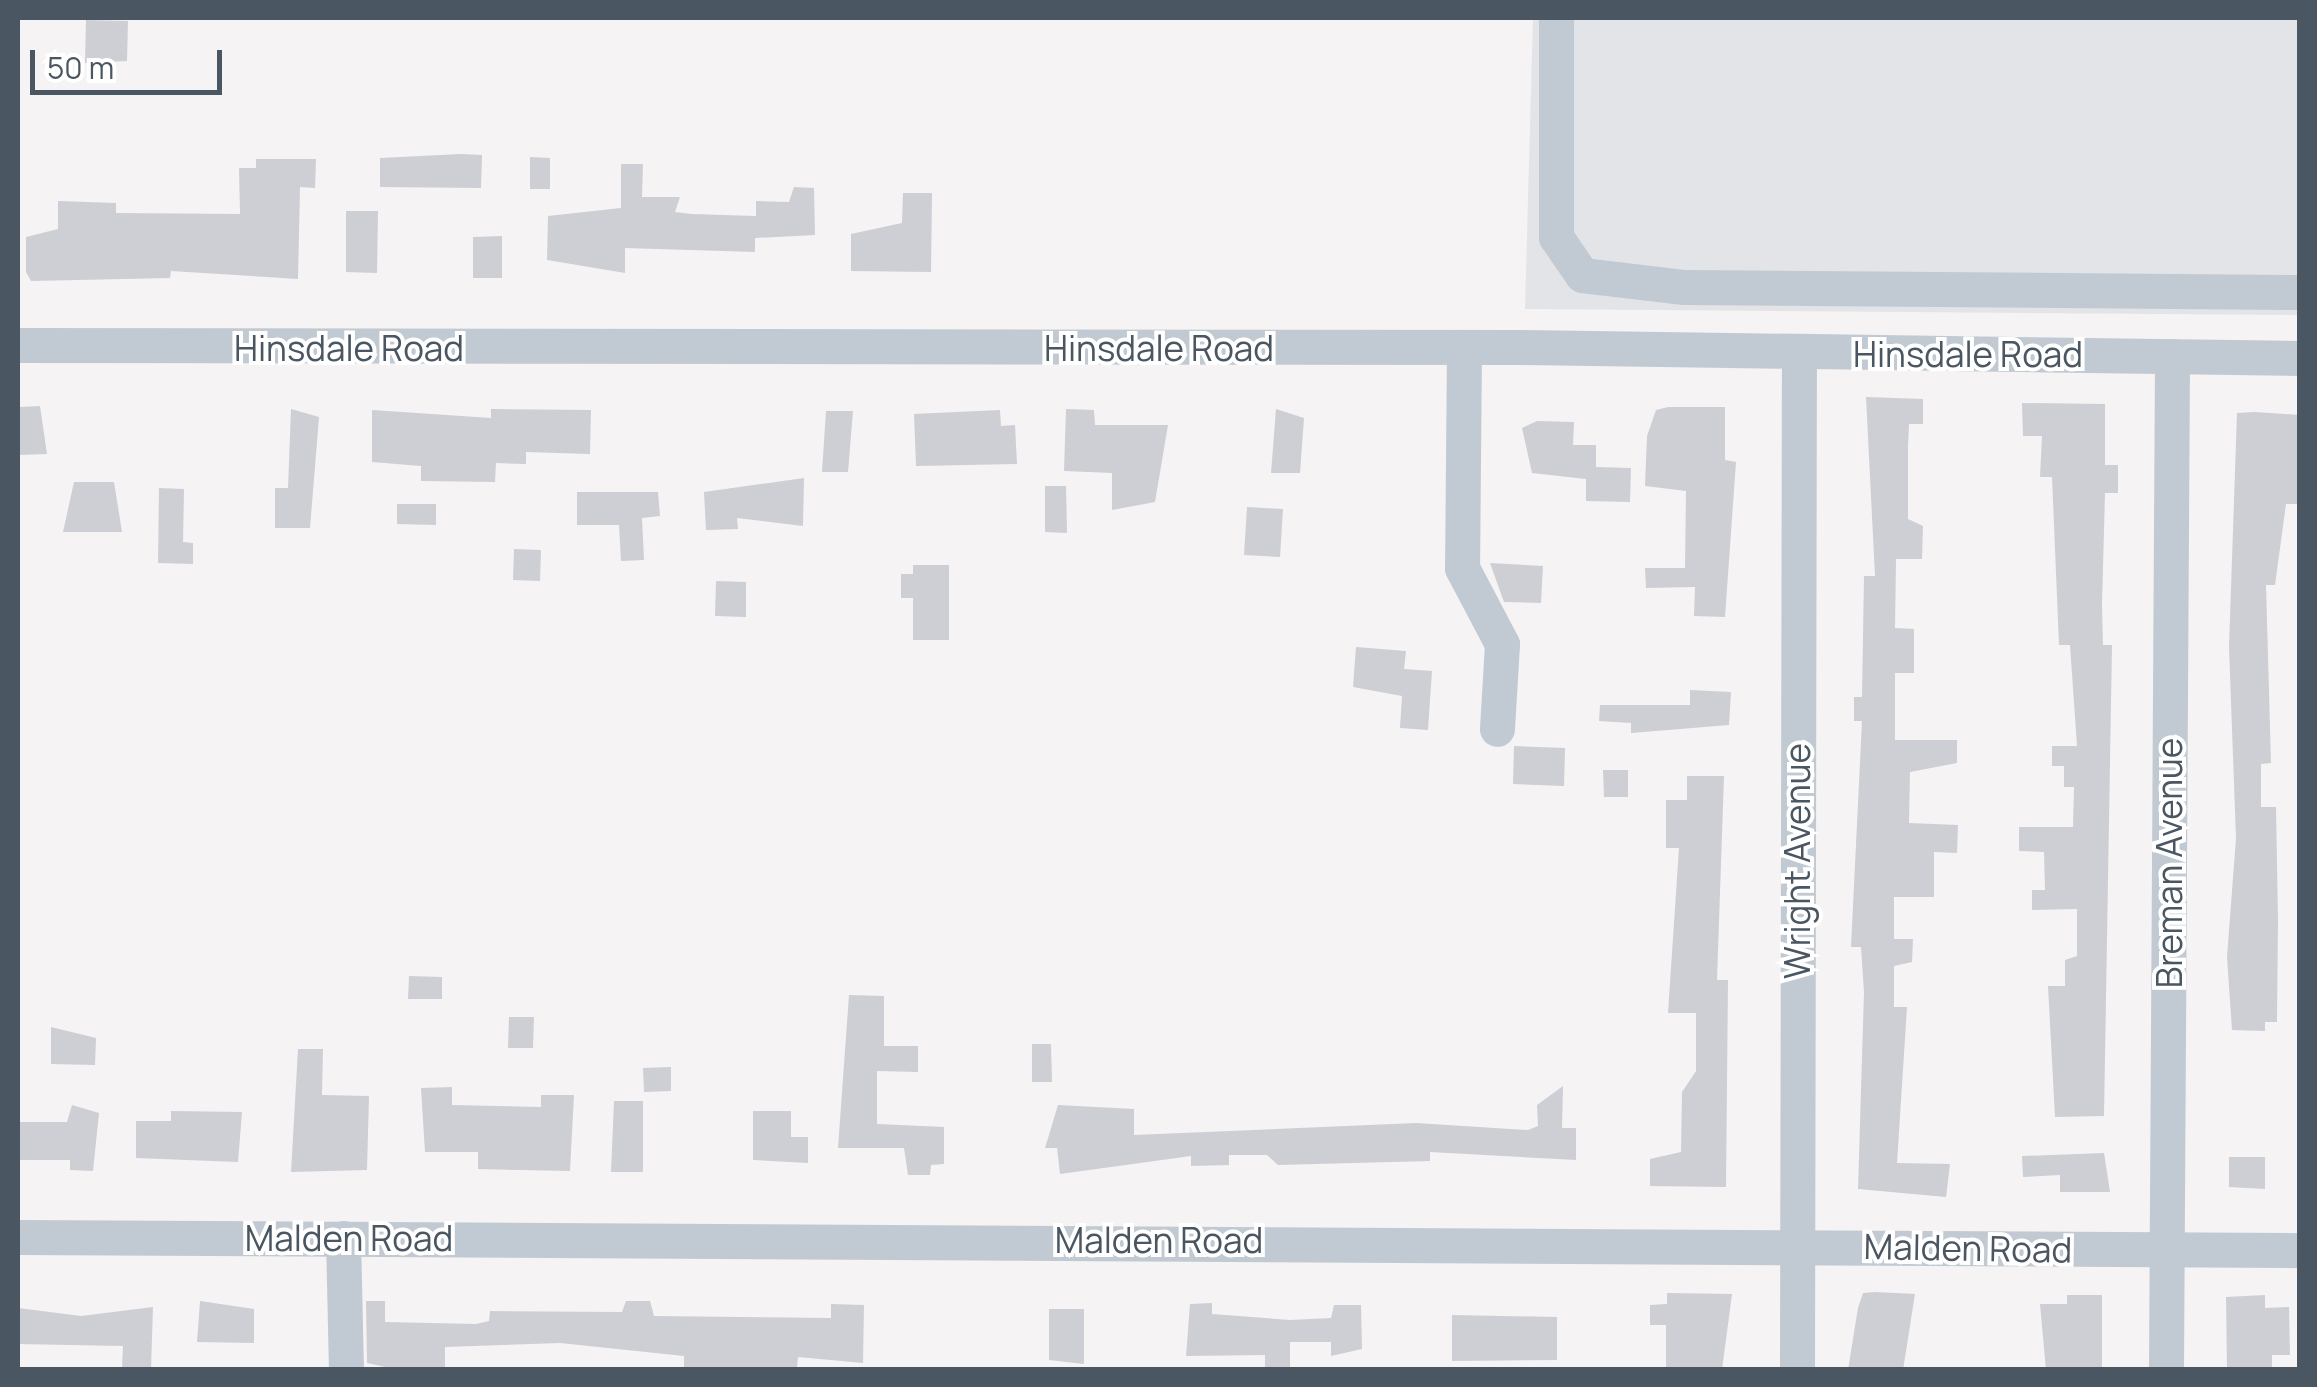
<!DOCTYPE html>
<style>
body{margin:0}
#map{position:relative;width:2317px;height:1387px;overflow:hidden;background:#f5f3f3;font-family:Manrope,sans-serif}
div>[style]{position:absolute}
.airport>*{inset:0;background:#e2e4e7}
.building>*{inset:0;background:#cdcfd5}
.minor>*{height:35px;margin:-17.5px;padding:0 17.5px;transform-origin:17.5px;border-radius:17.5px;background:#c1cad2}
span{translate:-50% -50%;white-space:nowrap;text-align:center;line-height:1.15;-webkit-text-stroke:8px #fff;paint-order:stroke}
.street-label{font-size:35px;color:#4a5661}
.frame{position:absolute;inset:0;border:20px solid #4a5661;pointer-events:none}
.scale{position:absolute;left:30px;top:50px;width:192px;height:45px;box-sizing:border-box;border:5px solid #4a5661;border-top:0;padding-left:12px;font-size:30px;line-height:35px;white-space:nowrap;color:#4a5661;-webkit-text-stroke:8px #fff;paint-order:stroke}
</style>
<div id="map">
<div class="airport">
<div style="clip-path:polygon(1533px 18px,2299px 18px,2299px 315px,1525px 309px)"></div>
</div>
<div class="building">
<div style="clip-path:polygon(86px 20px,128px 21px,127px 61px,85px 63px)"></div>
<div style="clip-path:polygon(461px 154px,482px 155px,481px 188px,380px 187px,380px 158px)"></div>
<div style="clip-path:polygon(530px 157px,550px 158px,550px 189px,530px 189px)"></div>
<div style="clip-path:polygon(256px 159px,316px 159px,315px 188px,300px 187px,298px 279px,171px 271px,170px 278px,31px 281px,26px 272px,26px 237px,58px 229px,58px 201px,116px 203px,116px 213px,240px 214px,239px 168px,256px 168px)"></div>
<div style="clip-path:polygon(621px 164px,643px 164px,642px 197px,680px 197px,675px 212px,691px 214px,756px 216px,756px 201px,789px 202px,794px 187px,814px 188px,815px 235px,755px 238px,755px 252px,625px 248px,625px 273px,547px 260px,548px 216px,621px 208px)"></div>
<div style="clip-path:polygon(903px 193px,932px 193px,931px 272px,851px 271px,851px 234px,902px 223px)"></div>
<div style="clip-path:polygon(346px 211px,378px 211px,377px 273px,346px 272px)"></div>
<div style="clip-path:polygon(502px 236px,502px 278px,473px 278px,473px 237px)"></div>
<div style="clip-path:polygon(1866px 397px,1923px 399px,1923px 424px,1909px 424px,1908px 447px,1908px 519px,1923px 526px,1922px 559px,1896px 559px,1895px 628px,1914px 629px,1914px 673px,1895px 673px,1895px 740px,1957px 740px,1957px 763px,1910px 772px,1909px 823px,1958px 825px,1957px 853px,1934px 852px,1934px 897px,1894px 897px,1894px 939px,1913px 939px,1912px 962px,1894px 966px,1894px 1007px,1907px 1007px,1897px 1163px,1950px 1164px,1946px 1197px,1858px 1189px,1864px 992px,1861px 947px,1851px 947px,1862px 721px,1854px 721px,1854px 697px,1862px 697px,1864px 576px,1875px 576px)"></div>
<div style="clip-path:polygon(2022px 403px,2105px 404px,2105px 465px,2118px 465px,2118px 493px,2105px 493px,2102px 605px,2103px 645px,2112px 645px,2104px 1116px,2055px 1117px,2048px 986px,2065px 986px,2065px 960px,2077px 956px,2077px 909px,2032px 910px,2032px 890px,2045px 890px,2044px 852px,2019px 851px,2019px 827px,2073px 827px,2074px 787px,2064px 787px,2064px 766px,2052px 766px,2052px 746px,2077px 746px,2070px 645px,2059px 645px,2052px 477px,2040px 477px,2042px 436px,2023px 436px)"></div>
<div style="clip-path:polygon(40px 406px,47px 454px,18px 455px,20px 407px)"></div>
<div style="clip-path:polygon(1668px 407px,1725px 407px,1725px 460px,1736px 462px,1725px 617px,1694px 616px,1695px 587px,1646px 588px,1645px 568px,1685px 568px,1686px 491px,1645px 486px,1647px 436px,1656px 410px)"></div>
<div style="clip-path:polygon(291px 409px,319px 417px,310px 528px,275px 528px,275px 488px,288px 488px)"></div>
<div style="clip-path:polygon(491px 409px,591px 410px,590px 454px,526px 452px,526px 464px,496px 463px,495px 482px,421px 481px,421px 466px,372px 462px,372px 410px,491px 418px)"></div>
<div style="clip-path:polygon(1066px 409px,1094px 410px,1095px 425px,1168px 425px,1155px 502px,1112px 510px,1112px 473px,1064px 471px)"></div>
<div style="clip-path:polygon(1276px 409px,1304px 418px,1300px 473px,1271px 473px)"></div>
<div style="clip-path:polygon(1000px 410px,1001px 426px,1015px 425px,1017px 464px,916px 466px,914px 414px)"></div>
<div style="clip-path:polygon(826px 411px,853px 411px,848px 472px,822px 472px)"></div>
<div style="clip-path:polygon(2255px 412px,2300px 415px,2300px 504px,2286px 504px,2275px 585px,2266px 585px,2271px 763px,2261px 764px,2261px 807px,2276px 807px,2278px 920px,2277px 1022px,2265px 1022px,2265px 1031px,2232px 1030px,2227px 957px,2236px 838px,2229px 647px,2237px 413px)"></div>
<div style="clip-path:polygon(1537px 421px,1574px 422px,1573px 445px,1596px 445px,1596px 467px,1631px 468px,1630px 502px,1586px 501px,1586px 479px,1532px 473px,1522px 428px)"></div>
<div style="clip-path:polygon(804px 478px,803px 526px,737px 518px,738px 529px,706px 530px,704px 492px)"></div>
<div style="clip-path:polygon(74px 482px,114px 482px,122px 532px,63px 532px)"></div>
<div style="clip-path:polygon(1045px 486px,1066px 486px,1067px 533px,1045px 532px)"></div>
<div style="clip-path:polygon(159px 488px,184px 489px,183px 542px,193px 543px,193px 564px,158px 563px)"></div>
<div style="clip-path:polygon(577px 492px,658px 492px,660px 516px,642px 518px,644px 560px,621px 561px,619px 525px,577px 525px)"></div>
<div style="clip-path:polygon(397px 504px,436px 504px,436px 525px,397px 524px)"></div>
<div style="clip-path:polygon(1247px 507px,1283px 509px,1280px 557px,1244px 555px)"></div>
<div style="clip-path:polygon(514px 549px,541px 550px,540px 581px,513px 580px)"></div>
<div style="clip-path:polygon(1490px 563px,1543px 566px,1541px 603px,1504px 602px)"></div>
<div style="clip-path:polygon(913px 565px,949px 565px,949px 640px,913px 640px,913px 598px,901px 598px,901px 574px,913px 574px)"></div>
<div style="clip-path:polygon(716px 581px,746px 582px,746px 617px,715px 616px)"></div>
<div style="clip-path:polygon(1356px 647px,1406px 651px,1404px 669px,1432px 671px,1428px 730px,1400px 728px,1402px 696px,1353px 687px)"></div>
<div style="clip-path:polygon(1690px 690px,1731px 692px,1729px 725px,1631px 733px,1631px 723px,1599px 721px,1600px 705px,1690px 705px)"></div>
<div style="clip-path:polygon(1514px 746px,1565px 748px,1564px 786px,1513px 784px)"></div>
<div style="clip-path:polygon(1603px 770px,1628px 770px,1628px 797px,1604px 797px)"></div>
<div style="clip-path:polygon(1687px 776px,1724px 776px,1717px 980px,1728px 980px,1726px 1187px,1650px 1186px,1650px 1159px,1681px 1152px,1682px 1092px,1696px 1071px,1696px 1013px,1668px 1013px,1679px 848px,1666px 848px,1666px 800px,1687px 800px)"></div>
<div style="clip-path:polygon(409px 976px,442px 977px,442px 999px,408px 999px)"></div>
<div style="clip-path:polygon(849px 995px,884px 996px,884px 1046px,918px 1046px,918px 1072px,877px 1071px,877px 1124px,944px 1127px,944px 1164px,931px 1165px,930px 1175px,908px 1175px,904px 1148px,838px 1148px)"></div>
<div style="clip-path:polygon(509px 1017px,534px 1017px,533px 1048px,508px 1048px)"></div>
<div style="clip-path:polygon(51px 1027px,96px 1038px,95px 1065px,51px 1064px)"></div>
<div style="clip-path:polygon(1032px 1044px,1051px 1044px,1052px 1082px,1032px 1082px)"></div>
<div style="clip-path:polygon(298px 1049px,323px 1049px,322px 1095px,369px 1096px,367px 1170px,291px 1172px)"></div>
<div style="clip-path:polygon(671px 1067px,671px 1091px,644px 1092px,643px 1068px)"></div>
<div style="clip-path:polygon(1563px 1086px,1562px 1128px,1576px 1128px,1576px 1160px,1430px 1152px,1430px 1161px,1278px 1165px,1267px 1155px,1229px 1155px,1229px 1165px,1191px 1166px,1191px 1156px,1060px 1174px,1057px 1148px,1045px 1148px,1058px 1105px,1134px 1109px,1134px 1135px,1416px 1123px,1528px 1130px,1538px 1126px,1537px 1105px)"></div>
<div style="clip-path:polygon(452px 1087px,452px 1105px,541px 1107px,541px 1095px,574px 1095px,570px 1171px,478px 1169px,478px 1152px,425px 1152px,421px 1088px)"></div>
<div style="clip-path:polygon(614px 1101px,643px 1101px,643px 1172px,611px 1172px)"></div>
<div style="clip-path:polygon(72px 1105px,99px 1113px,93px 1171px,70px 1170px,70px 1160px,18px 1160px,18px 1122px,67px 1122px)"></div>
<div style="clip-path:polygon(171px 1111px,242px 1112px,238px 1162px,136px 1158px,136px 1121px,171px 1121px)"></div>
<div style="clip-path:polygon(753px 1111px,791px 1111px,791px 1137px,808px 1137px,808px 1163px,753px 1160px)"></div>
<div style="clip-path:polygon(2104px 1153px,2110px 1192px,2060px 1192px,2060px 1175px,2023px 1177px,2022px 1156px)"></div>
<div style="clip-path:polygon(2229px 1157px,2265px 1157px,2265px 1189px,2229px 1187px)"></div>
<div style="clip-path:polygon(1875px 1292px,1915px 1294px,1903px 1370px,1848px 1370px,1858px 1308px,1863px 1293px)"></div>
<div style="clip-path:polygon(1667px 1293px,1732px 1294px,1722px 1370px,1666px 1370px,1666px 1325px,1650px 1325px,1650px 1305px,1667px 1304px)"></div>
<div style="clip-path:polygon(2067px 1295px,2102px 1295px,2102px 1370px,2046px 1370px,2040px 1304px,2067px 1304px)"></div>
<div style="clip-path:polygon(2265px 1295px,2265px 1308px,2289px 1307px,2290px 1355px,2272px 1355px,2272px 1370px,2227px 1370px,2226px 1297px)"></div>
<div style="clip-path:polygon(200px 1301px,254px 1309px,254px 1343px,197px 1342px)"></div>
<div style="clip-path:polygon(366px 1301px,385px 1301px,385px 1322px,476px 1324px,489px 1321px,490px 1311px,622px 1312px,626px 1301px,650px 1301px,654px 1316px,831px 1318px,831px 1304px,864px 1305px,863px 1363px,798px 1357px,797px 1367px,684px 1370px,684px 1356px,560px 1343px,445px 1347px,445px 1370px,399px 1370px,367px 1363px)"></div>
<div style="clip-path:polygon(1212px 1303px,1212px 1314px,1290px 1320px,1331px 1318px,1334px 1305px,1361px 1305px,1362px 1349px,1331px 1356px,1331px 1342px,1290px 1342px,1290px 1370px,1265px 1370px,1265px 1355px,1186px 1356px,1190px 1304px)"></div>
<div style="clip-path:polygon(153px 1307px,151px 1369px,122px 1368px,123px 1346px,18px 1344px,18px 1308px,81px 1316px)"></div>
<div style="clip-path:polygon(1049px 1309px,1084px 1309px,1084px 1364px,1049px 1360px)"></div>
<div style="clip-path:polygon(1452px 1315px,1557px 1317px,1557px 1360px,1452px 1361px)"></div>
</div>
<div class="minor">
<div style="left:1556px;top:18px;width:219px;rotate:90deg"></div>
<div style="left:1556px;top:237px;width:46px;rotate:55.6deg"></div>
<div style="left:1582px;top:275px;width:103px;rotate:6.7deg"></div>
<div style="left:1684px;top:287px;width:616px;rotate:0.47deg"></div>
<div style="left:18px;top:345px;width:1504px;rotate:0.08deg"></div>
<div style="left:1522px;top:347px;width:778px;rotate:0.81deg"></div>
<div style="left:1464px;top:347px;width:221px;rotate:90.5deg"></div>
<div style="left:1462px;top:568px;width:86px;rotate:62.2deg"></div>
<div style="left:1502px;top:644px;width:85px;rotate:93.4deg"></div>
<div style="left:18px;top:1237px;width:2282px;rotate:0.33deg"></div>
<div style="left:343px;top:1238px;width:132px;rotate:88.7deg"></div>
<div style="left:1797px;top:1370px;width:1017px;rotate:-89.89deg"></div>
<div style="left:2166px;top:1370px;width:1014px;rotate:-89.66deg"></div>
</div>
<div class="street-label">
<span style="left:349px;top:348px">Hinsdale Road</span>
<span style="left:1159px;top:348px">Hinsdale Road</span>
<span style="left:1968px;top:354px">Hinsdale Road</span>
<span style="left:1797px;top:861px;rotate:-90deg">Wright Avenue</span>
<span style="left:2169px;top:863px;rotate:-90deg">Breman Avenue</span>
<span style="left:349px;top:1238px">Malden Road</span>
<span style="left:1159px;top:1240px">Malden Road</span>
<span style="left:1968px;top:1248px;rotate:1deg">Malden Road</span>
</div>
<div class="frame"></div>
<div class="scale">50 m</div>
</div>
